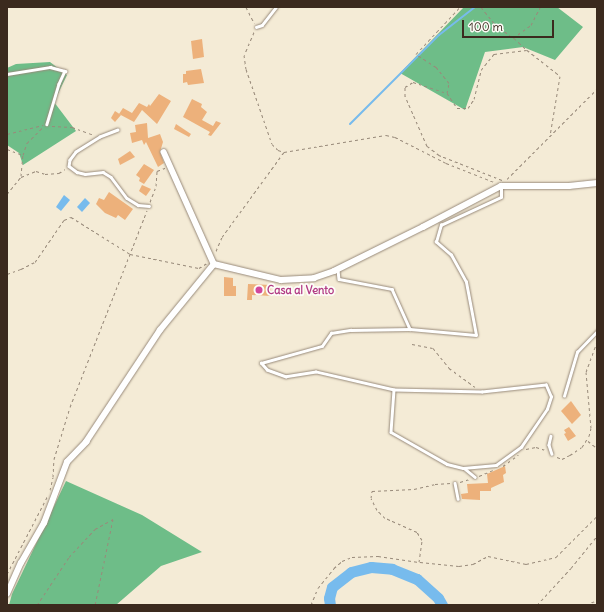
<!DOCTYPE html>
<style>
body{margin:0}
#map{position:relative;width:604px;height:612px;overflow:hidden;background:#f4ebd6;font-family:Delius,sans-serif}
div>[style]{position:absolute}
.forest>*{inset:0;background:#6ebd88}
.water>*{inset:0;background:#77bbed}
.stream>*{height:2px;margin:-1px;padding:0 1px;transform-origin:1px;border-radius:1px;background:#77bbed}
.river>*{height:11px;margin:-5.5px;padding:0 5.5px;transform-origin:5.5px;border-radius:5.5px;background:#77bbed}
.building>*{inset:0;background:#edb17b}
.path>*{height:1px;margin-top:-0.5px;transform-origin:0;background:repeating-linear-gradient(90deg,#988a7a 0 3px,transparent 0 6px)}
.roads{filter:drop-shadow(0 0 1px #988a7a) drop-shadow(0 0 1px #988a7a)}
.lane>*{height:2.5px;margin:-1.25px;padding:0 1.25px;transform-origin:1.25px;border-radius:1.25px;background:#fff}
.street>*{height:5.5px;margin:-2.75px;padding:0 2.75px;transform-origin:2.75px;border-radius:2.75px;background:#fff}
.dots>*{width:11px;height:11px;translate:-50% -50%;box-sizing:border-box;border:2px solid #fdfcf7;border-radius:50%}
span{translate:-50% -50%;white-space:nowrap;text-align:center;line-height:1.15;-webkit-text-stroke:3.5px #fdfcf7;paint-order:stroke}
.hotel-label{font-size:11px;color:#b23c85;font-weight:700}
.left{translate:0 -50%;text-align:left}
.frame{position:absolute;inset:0;border:8px solid #3b2a1e;pointer-events:none}
.scale{position:absolute;left:462px;top:20px;width:92px;height:18px;box-sizing:border-box;border:2px solid #3b2a1e;border-top:0;padding-left:5px;font-size:12px;line-height:14px;white-space:nowrap;color:#3b2a1e;-webkit-text-stroke:3px #fdfcf7;paint-order:stroke}
</style>
<div id="map">
<div class="forest">
<div style="clip-path:polygon(464px 7px,557px 7px,583px 27px,555px 60px,523px 47px,485px 52px,465px 110px,400px 73px)"></div>
<div style="clip-path:polygon(50px 62px,67px 75px,54px 102px,76px 131px,23px 165px,19px 153px,7px 145px,7px 68px,16px 64px)"></div>
<div style="clip-path:polygon(66px 481px,142px 515px,202px 552px,161px 566px,116px 605px,9px 605px,12px 594px)"></div>
</div>
<div class="water">
<div style="clip-path:polygon(64px 195px,70px 200px,61px 211px,56px 207px)"></div>
<div style="clip-path:polygon(85px 198px,90px 203px,82px 212px,77px 207px)"></div>
</div>
<div class="stream">
<div style="left:350px;top:124px;width:126px;rotate:-45deg"></div>
<div style="left:439px;top:35px;width:46px;rotate:-37.9deg"></div>
</div>
<div class="river">
<div style="left:330px;top:605px;width:7px;rotate:-98deg"></div>
<div style="left:329px;top:598px;width:11px;rotate:-75deg"></div>
<div style="left:332px;top:587px;width:24px;rotate:-38deg"></div>
<div style="left:351px;top:572px;width:21px;rotate:-14deg"></div>
<div style="left:371px;top:567px;width:21px;rotate:5deg"></div>
<div style="left:392px;top:569px;width:27px;rotate:22deg"></div>
<div style="left:417px;top:579px;width:28px;rotate:42deg"></div>
<div style="left:438px;top:598px;width:8px;rotate:60deg"></div>
</div>
<div class="building">
<div style="clip-path:polygon(202px 39px,204px 57px,193px 59px,191px 41px)"></div>
<div style="clip-path:polygon(201px 69px,204px 83px,188px 85px,187px 82px,183px 83px,183px 74px,186px 74px,186px 71px)"></div>
<div style="clip-path:polygon(159px 94px,171px 101px,157px 124px,142px 110px,134px 122px,119px 114px,123px 108px,132px 113px,139px 103px,147px 107px,149px 104px,150px 106px)"></div>
<div style="clip-path:polygon(192px 99px,202px 104px,201px 107px,207px 112px,202px 120px,213px 126px,216px 121px,221px 123px,211px 136px,208px 135px,210px 132px,183px 117px)"></div>
<div style="clip-path:polygon(115px 111px,121px 115px,115px 122px,111px 118px)"></div>
<div style="clip-path:polygon(147px 123px,148px 138px,160px 134px,163px 142px,160px 152px,164px 163px,158px 167px,146px 142px,144px 145px,142px 140px,132px 143px,130px 133px,136px 132px,135px 125px)"></div>
<div style="clip-path:polygon(176px 124px,191px 134px,189px 137px,174px 129px)"></div>
<div style="clip-path:polygon(130px 151px,135px 157px,120px 165px,118px 159px)"></div>
<div style="clip-path:polygon(144px 164px,154px 170px,144px 184px,139px 181px,140px 178px,136px 175px)"></div>
<div style="clip-path:polygon(142px 185px,151px 189px,146px 196px,139px 191px)"></div>
<div style="clip-path:polygon(109px 192px,133px 209px,125px 220px,118px 215px,116px 218px,105px 213px,96px 204px,99px 198px,104px 200px)"></div>
<div style="clip-path:polygon(224px 277px,233px 278px,233px 286px,236px 286px,236px 296px,224px 296px)"></div>
<div style="clip-path:polygon(248px 284px,271px 285px,271px 296px,252px 295px,252px 300px,247px 300px)"></div>
<div style="clip-path:polygon(571px 401px,581px 415px,572px 424px,561px 411px)"></div>
<div style="clip-path:polygon(569px 427px,576px 436px,568px 441px,564px 434px,566px 433px,564px 430px)"></div>
<div style="clip-path:polygon(505px 466px,506px 473px,503px 475px,504px 482px,491px 488px,491px 491px,480px 491px,480px 500px,462px 499px,461px 494px,468px 493px,467px 484px,488px 483px,487px 474px)"></div>
</div>
<div class="path">
<div style="left:246px;top:7px;width:18px;rotate:63deg"></div>
<div style="left:481px;top:7px;width:22px;rotate:51deg"></div>
<div style="left:495px;top:24px;width:23px;rotate:38deg"></div>
<div style="left:513px;top:38px;width:22px;rotate:-36deg"></div>
<div style="left:531px;top:25px;width:20px;rotate:-63deg"></div>
<div style="left:254px;top:32px;width:25px;rotate:113deg"></div>
<div style="left:244px;top:55px;width:14px;rotate:82deg"></div>
<div style="left:246px;top:69px;width:79px;rotate:70.9deg"></div>
<div style="left:272px;top:144px;width:8px;rotate:45deg"></div>
<div style="left:278px;top:150px;width:6px;rotate:18deg"></div>
<div style="left:284px;top:152px;width:103px;rotate:-9.5deg"></div>
<div style="left:386px;top:135px;width:9px;rotate:13deg"></div>
<div style="left:395px;top:137px;width:57px;rotate:27deg"></div>
<div style="left:446px;top:163px;width:52px;rotate:21.6deg"></div>
<div style="left:514px;top:38px;width:16px;rotate:43deg"></div>
<div style="left:447px;top:93px;width:10px;rotate:-79deg"></div>
<div style="left:449px;top:83px;width:21px;rotate:-129deg"></div>
<div style="left:436px;top:67px;width:24px;rotate:-147deg"></div>
<div style="left:416px;top:54px;width:64px;rotate:-46.9deg"></div>
<div style="left:52px;top:126px;width:20px;rotate:3deg"></div>
<div style="left:72px;top:127px;width:23px;rotate:20deg"></div>
<div style="left:7px;top:134px;width:37px;rotate:-14deg"></div>
<div style="left:7px;top:149px;width:17px;rotate:21deg"></div>
<div style="left:21px;top:176px;width:21px;rotate:-85deg"></div>
<div style="left:23px;top:155px;width:13px;rotate:-72deg"></div>
<div style="left:27px;top:143px;width:23px;rotate:-45deg"></div>
<div style="left:507px;top:179px;width:127px;rotate:-45deg"></div>
<div style="left:502px;top:180px;width:68px;rotate:-158.4deg"></div>
<div style="left:439px;top:155px;width:15px;rotate:-143deg"></div>
<div style="left:427px;top:146px;width:55px;rotate:-113.7deg"></div>
<div style="left:405px;top:96px;width:9px;rotate:-90deg"></div>
<div style="left:405px;top:87px;width:9px;rotate:-32deg"></div>
<div style="left:413px;top:82px;width:36px;rotate:18deg"></div>
<div style="left:447px;top:93px;width:18px;rotate:56deg"></div>
<div style="left:457px;top:108px;width:11px"></div>
<div style="left:468px;top:108px;width:11px;rotate:-56deg"></div>
<div style="left:474px;top:99px;width:30px;rotate:-76deg"></div>
<div style="left:481px;top:70px;width:21px;rotate:-51deg"></div>
<div style="left:494px;top:54px;width:33px;rotate:-7deg"></div>
<div style="left:527px;top:50px;width:42px;rotate:38.2deg"></div>
<div style="left:560px;top:76px;width:61px;rotate:99.5deg"></div>
<div style="left:7px;top:194px;width:22px;rotate:-51deg"></div>
<div style="left:21px;top:177px;width:16px;rotate:-22deg"></div>
<div style="left:36px;top:171px;width:9px;rotate:18deg"></div>
<div style="left:45px;top:174px;width:14px;rotate:-4deg"></div>
<div style="left:59px;top:173px;width:7px;rotate:-34deg"></div>
<div style="left:150px;top:202px;width:17px;rotate:-69deg"></div>
<div style="left:156px;top:186px;width:15px;rotate:-86deg"></div>
<div style="left:157px;top:171px;width:9px;rotate:-21deg"></div>
<div style="left:216px;top:251px;width:15px;rotate:-67deg"></div>
<div style="left:222px;top:237px;width:105px;rotate:-53.9deg"></div>
<div style="left:7px;top:274px;width:15px;rotate:-20deg"></div>
<div style="left:21px;top:269px;width:16px;rotate:-27deg"></div>
<div style="left:35px;top:262px;width:51px;rotate:-55.4deg"></div>
<div style="left:64px;top:220px;width:8px;rotate:-23deg"></div>
<div style="left:71px;top:217px;width:70px;rotate:32.1deg"></div>
<div style="left:130px;top:254px;width:70px;rotate:11.5deg"></div>
<div style="left:199px;top:268px;width:9px;rotate:-32deg"></div>
<div style="left:412px;top:344px;width:21px;rotate:11deg"></div>
<div style="left:433px;top:348px;width:26px;rotate:51deg"></div>
<div style="left:449px;top:368px;width:32px;rotate:36deg"></div>
<div style="left:588px;top:441px;width:11px;rotate:38deg"></div>
<div style="left:526px;top:449px;width:10px;rotate:-11deg"></div>
<div style="left:536px;top:447px;width:9px;rotate:18deg"></div>
<div style="left:557px;top:457px;width:5px;rotate:22deg"></div>
<div style="left:562px;top:459px;width:9px;rotate:-27deg"></div>
<div style="left:570px;top:455px;width:14px;rotate:-34deg"></div>
<div style="left:582px;top:447px;width:13px;rotate:-58deg"></div>
<div style="left:589px;top:436px;width:8px;rotate:-76deg"></div>
<div style="left:591px;top:428px;width:56px;rotate:-95.1deg"></div>
<div style="left:586px;top:372px;width:32px;rotate:-70deg"></div>
<div style="left:503px;top:466px;width:19px;rotate:-36deg"></div>
<div style="left:479px;top:476px;width:15px;rotate:-23deg"></div>
<div style="left:460px;top:482px;width:10px;rotate:-17deg"></div>
<div style="left:50px;top:490px;width:13px;rotate:-77deg"></div>
<div style="left:53px;top:477px;width:18px;rotate:-87deg"></div>
<div style="left:54px;top:459px;width:54px;rotate:-72.9deg"></div>
<div style="left:70px;top:407px;width:211px;rotate:-68.6deg"></div>
<div style="left:420px;top:562px;width:39px;rotate:6deg"></div>
<div style="left:459px;top:566px;width:14px;rotate:-8deg"></div>
<div style="left:473px;top:564px;width:17px;rotate:-28deg"></div>
<div style="left:488px;top:556px;width:39px;rotate:12deg"></div>
<div style="left:526px;top:564px;width:31px;rotate:-13deg"></div>
<div style="left:556px;top:557px;width:58px;rotate:-45deg"></div>
<div style="left:7px;top:574px;width:87px;rotate:-62.5deg"></div>
<div style="left:37px;top:605px;width:58px;rotate:-56.3deg"></div>
<div style="left:69px;top:557px;width:38px;rotate:-47deg"></div>
<div style="left:95px;top:529px;width:21px;rotate:-29deg"></div>
<div style="left:113px;top:519px;width:88px;rotate:101.8deg"></div>
<div style="left:311px;top:605px;width:18px;rotate:-68deg"></div>
<div style="left:318px;top:588px;width:26px;rotate:-51deg"></div>
<div style="left:334px;top:568px;width:11px;rotate:-41deg"></div>
<div style="left:342px;top:561px;width:11px;rotate:-22deg"></div>
<div style="left:352px;top:557px;width:26px;rotate:-2deg"></div>
<div style="left:378px;top:556px;width:41px;rotate:8.3deg"></div>
<div style="left:419px;top:562px;width:22px;rotate:-82deg"></div>
<div style="left:422px;top:540px;width:9px;rotate:-122deg"></div>
<div style="left:417px;top:532px;width:35px;rotate:-156deg"></div>
<div style="left:385px;top:518px;width:11px;rotate:-135deg"></div>
<div style="left:377px;top:510px;width:13px;rotate:-117deg"></div>
<div style="left:371px;top:498px;width:7px;rotate:-82deg"></div>
<div style="left:372px;top:491px;width:42px;rotate:-2.7deg"></div>
<div style="left:414px;top:489px;width:22px;rotate:-13deg"></div>
<div style="left:435px;top:484px;width:16px;rotate:-4deg"></div>
<div style="left:537px;top:605px;width:50px;rotate:-47.4deg"></div>
<div style="left:571px;top:568px;width:41px;rotate:-50.9deg"></div>
<div style="left:586px;top:605px;width:12px;rotate:-24deg"></div>
</div>
<div class="roads">
<div class="lane">
<div style="left:256px;top:27px;width:6px;rotate:-18deg"></div>
<div style="left:262px;top:25px;width:23px;rotate:-52deg"></div>
<div style="left:7px;top:74px;width:44px;rotate:-9.2deg"></div>
<div style="left:50px;top:67px;width:16px;rotate:15deg"></div>
<div style="left:65px;top:71px;width:14px;rotate:115deg"></div>
<div style="left:59px;top:84px;width:42px;rotate:106.7deg"></div>
<div style="left:118px;top:130px;width:19px;rotate:159deg"></div>
<div style="left:100px;top:137px;width:28px;rotate:148deg"></div>
<div style="left:76px;top:152px;width:10px;rotate:127deg"></div>
<div style="left:70px;top:160px;width:6px;rotate:99deg"></div>
<div style="left:69px;top:166px;width:10px;rotate:37deg"></div>
<div style="left:77px;top:172px;width:8px;rotate:14deg"></div>
<div style="left:85px;top:174px;width:18px;rotate:-6deg"></div>
<div style="left:103px;top:172px;width:9px;rotate:32deg"></div>
<div style="left:111px;top:177px;width:26px;rotate:53deg"></div>
<div style="left:127px;top:198px;width:13px;rotate:32deg"></div>
<div style="left:138px;top:205px;width:11px;rotate:5deg"></div>
<div style="left:338px;top:270px;width:9px;rotate:84deg"></div>
<div style="left:339px;top:279px;width:54px;rotate:10.7deg"></div>
<div style="left:392px;top:289px;width:44px;rotate:65.8deg"></div>
<div style="left:410px;top:329px;width:66px;rotate:5.2deg"></div>
<div style="left:476px;top:335px;width:54px;rotate:-100.7deg"></div>
<div style="left:466px;top:282px;width:31px;rotate:-119deg"></div>
<div style="left:451px;top:255px;width:20px;rotate:-139deg"></div>
<div style="left:436px;top:242px;width:18px;rotate:-74deg"></div>
<div style="left:441px;top:225px;width:66px;rotate:-25deg"></div>
<div style="left:501px;top:197px;width:10px;rotate:-90deg"></div>
<div style="left:394px;top:390px;width:42px;rotate:94.1deg"></div>
<div style="left:391px;top:432px;width:64px;rotate:29.7deg"></div>
<div style="left:447px;top:464px;width:16px;rotate:14deg"></div>
<div style="left:463px;top:468px;width:33px;rotate:-5deg"></div>
<div style="left:496px;top:465px;width:31px;rotate:-36deg"></div>
<div style="left:521px;top:447px;width:46px;rotate:-55.6deg"></div>
<div style="left:547px;top:409px;width:13px;rotate:-72deg"></div>
<div style="left:551px;top:397px;width:13px;rotate:-113deg"></div>
<div style="left:546px;top:385px;width:64px;rotate:173.8deg"></div>
<div style="left:482px;top:392px;width:88px;rotate:-178.7deg"></div>
<div style="left:394px;top:390px;width:80px;rotate:-167deg"></div>
<div style="left:316px;top:372px;width:30px;rotate:171deg"></div>
<div style="left:286px;top:377px;width:20px;rotate:-160deg"></div>
<div style="left:267px;top:370px;width:9px;rotate:-131deg"></div>
<div style="left:261px;top:363px;width:63px;rotate:-15.6deg"></div>
<div style="left:322px;top:346px;width:16px;rotate:-55deg"></div>
<div style="left:331px;top:333px;width:20px;rotate:-9deg"></div>
<div style="left:351px;top:330px;width:59px;rotate:-1deg"></div>
<div style="left:564px;top:396px;width:46px;rotate:-73.5deg"></div>
<div style="left:577px;top:352px;width:29px;rotate:-46deg"></div>
<div style="left:551px;top:436px;width:9px;rotate:103deg"></div>
<div style="left:549px;top:445px;width:9px;rotate:72deg"></div>
<div style="left:464px;top:468px;width:14px;rotate:39deg"></div>
<div style="left:455px;top:483px;width:16px;rotate:79deg"></div>
</div>
<div class="street">
<div style="left:164px;top:152px;width:123px;rotate:65.9deg"></div>
<div style="left:214px;top:264px;width:69px;rotate:13.4deg"></div>
<div style="left:281px;top:280px;width:33px;rotate:-3deg"></div>
<div style="left:314px;top:278px;width:21px;rotate:-19deg"></div>
<div style="left:334px;top:271px;width:99px;rotate:-26.3deg"></div>
<div style="left:423px;top:227px;width:88px;rotate:-27.7deg"></div>
<div style="left:501px;top:186px;width:68px"></div>
<div style="left:569px;top:186px;width:28px;rotate:-6deg"></div>
<div style="left:7px;top:594px;width:34px;rotate:-66deg"></div>
<div style="left:21px;top:563px;width:46px;rotate:-60.1deg"></div>
<div style="left:44px;top:523px;width:65px;rotate:-69.3deg"></div>
<div style="left:67px;top:462px;width:28px;rotate:-46deg"></div>
<div style="left:86px;top:442px;width:134px;rotate:-56.5deg"></div>
<div style="left:160px;top:330px;width:85px;rotate:-50.7deg"></div>
</div>
</div>
<div class="dots">
<div style="left:259px;top:290px;background:#d1479c"></div>
</div>
<div class="hotel-label">
<span class="left" style="left:267px;top:290px">Casa al Vento</span>
</div>
<div class="frame"></div>
<div class="scale">100 m</div>
</div>
